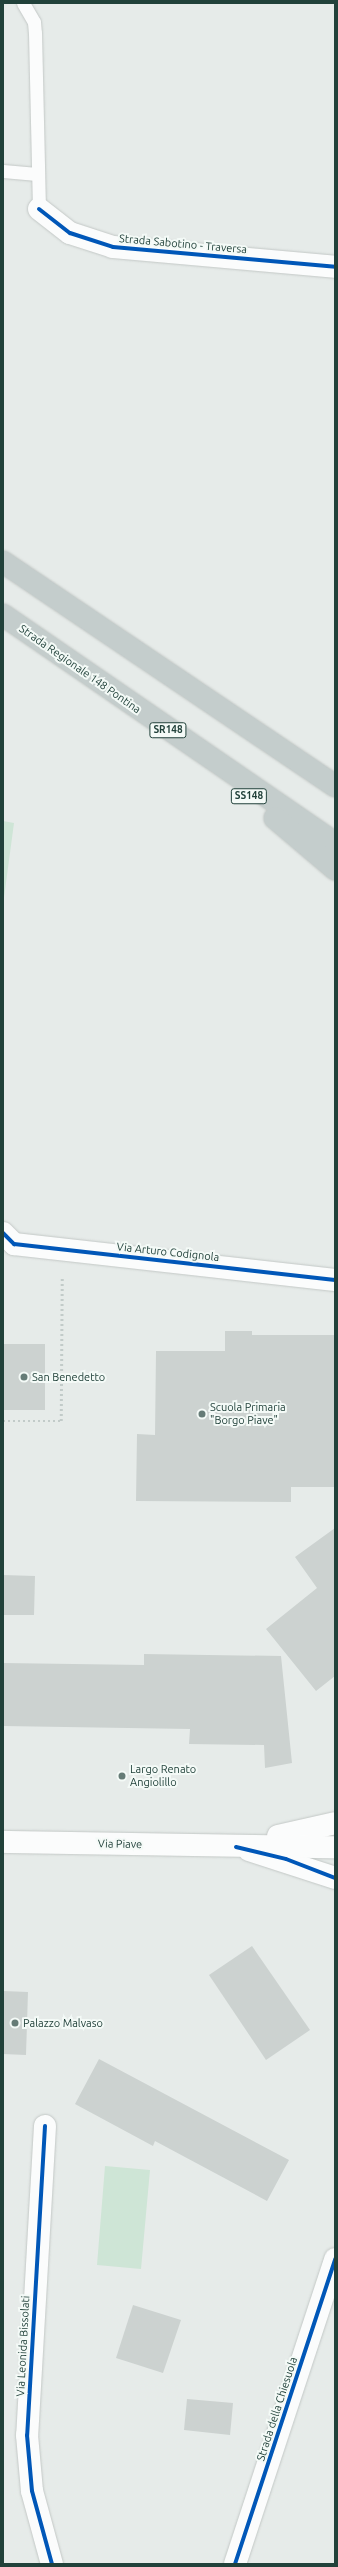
<!DOCTYPE html>
<style>
body{margin:0}
#map{position:relative;width:338px;height:2567px;overflow:hidden;background:#e6ebe9;font-family:Ubuntu,sans-serif}
div>[style]{position:absolute}
.green>*{inset:0;background:#cee5d6}
.building>*{inset:0;background:#ccd2d0}
.path>*{height:2.5px;margin-top:-1.25px;transform-origin:0;background:repeating-linear-gradient(90deg,#c2cbc9 0 2px,transparent 0 5px)}
.roads{filter:drop-shadow(0 0 1px #c3c8c6) drop-shadow(0 0 1px #c3c8c6)}
.service>*{height:13px;margin:-6.5px;padding:0 6.5px;transform-origin:6.5px;border-radius:6.5px;background:#fbfcfc}
.minor>*{height:22px;margin:-11px;padding:0 11px;transform-origin:11px;border-radius:11px;background:#fbfcfc}
.tertiary>*{height:22px;margin:-11px;padding:0 11px;transform-origin:11px;border-radius:11px;background:#fbfcfc}
.secondary>*{height:22px;margin:-11px;padding:0 11px;transform-origin:11px;border-radius:11px;background:#fbfcfc}
.trunk>*{height:22px;margin:-11px;padding:0 11px;transform-origin:11px;border-radius:11px;background:#c4cdcc}
.cycleway>*{height:4px;margin:-2px;padding:0 2px;transform-origin:2px;border-radius:2px;background:#0057b8}
.dots>*{width:11px;height:11px;translate:-50% -50%;box-sizing:border-box;border:2px solid #f4faf7;border-radius:50%}
span{translate:-50% -50%;white-space:nowrap;text-align:center;line-height:1.15;-webkit-text-stroke:4px #f4faf7;paint-order:stroke}
.shield-label span{padding:1px 3px;background:#f4faf7;border:1px solid;border-radius:3px;-webkit-text-stroke-width:0}
.shield-label{font-size:10px;color:#21413a;font-weight:700}
.street-label{font-size:11px;color:#21413a}
.poi-label{font-size:11px;color:#21413a}
.left{translate:0 -50%;text-align:left}
.frame{position:absolute;inset:0;border:4px solid #21413a;pointer-events:none}
</style>
<div id="map">
<div class="green">
<div style="clip-path:polygon(3px 821px,14px 823px,3px 905px)"></div>
<div style="clip-path:polygon(105px 2166px,150px 2170px,141px 2269px,97px 2265px)"></div>
</div>
<div class="building">
<div style="clip-path:polygon(225px 1331px,252px 1331px,252px 1335px,335px 1335px,335px 1487px,291px 1487px,291px 1502px,136px 1501px,137px 1434px,155px 1435px,156px 1351px,225px 1351px)"></div>
<div style="clip-path:polygon(3px 1344px,45px 1344px,45px 1410px,3px 1410px)"></div>
<div style="clip-path:polygon(335px 1528px,335px 1676px,316px 1691px,266px 1629px,317px 1588px,295px 1557px)"></div>
<div style="clip-path:polygon(3px 1575px,35px 1576px,34px 1615px,3px 1615px)"></div>
<div style="clip-path:polygon(144px 1654px,281px 1656px,292px 1763px,265px 1768px,264px 1745px,189px 1744px,190px 1729px,3px 1726px,3px 1663px,144px 1665px)"></div>
<div style="clip-path:polygon(252px 1946px,310px 2030px,266px 2060px,209px 1975px)"></div>
<div style="clip-path:polygon(3px 1991px,28px 1992px,26px 2055px,3px 2054px)"></div>
<div style="clip-path:polygon(99px 2059px,289px 2160px,267px 2201px,155px 2141px,153px 2146px,75px 2104px)"></div>
<div style="clip-path:polygon(133px 2305px,181px 2320px,163px 2373px,116px 2358px)"></div>
<div style="clip-path:polygon(187px 2399px,233px 2403px,230px 2435px,184px 2430px)"></div>
</div>
<div class="path">
<div style="left:3px;top:1421px;width:58px"></div>
<div style="left:61px;top:1421px;width:145px;rotate:-89.6deg"></div>
</div>
<div class="roads">
<div class="service">
<div style="left:23px;top:3px;width:22px;rotate:60deg"></div>
<div style="left:34px;top:22px;width:11px;rotate:85deg"></div>
<div style="left:35px;top:33px;width:176px;rotate:88.7deg"></div>
<div style="left:3px;top:171px;width:34px;rotate:5deg"></div>
</div>
<div class="minor">
<div style="left:39px;top:209px;width:39px;rotate:38deg"></div>
<div style="left:70px;top:233px;width:45px;rotate:18deg"></div>
<div style="left:113px;top:247px;width:223px;rotate:5.1deg"></div>
<div style="left:3px;top:1233px;width:16px;rotate:45deg"></div>
<div style="left:14px;top:1244px;width:323px;rotate:6.4deg"></div>
<div style="left:45px;top:2126px;width:310px;rotate:93.3deg"></div>
<div style="left:27px;top:2435px;width:56px;rotate:84.9deg"></div>
<div style="left:32px;top:2491px;width:76px;rotate:74.7deg"></div>
</div>
<div class="tertiary">
<div style="left:249px;top:1850px;width:90px;rotate:18deg"></div>
<div style="left:235px;top:2564px;width:321px;rotate:-71.8deg"></div>
</div>
<div class="secondary">
<div style="left:278px;top:1836px;width:58px;rotate:-12.8deg"></div>
<div style="left:3px;top:1842px;width:332px;rotate:0.9deg"></div>
</div>
<div class="trunk">
<div style="left:3px;top:562px;width:400px;rotate:34deg"></div>
<div style="left:3px;top:615px;width:403px;rotate:34.5deg"></div>
<div style="left:275px;top:818px;width:79px;rotate:40.4deg"></div>
</div>
</div>
<div class="cycleway">
<div style="left:39px;top:209px;width:39px;rotate:38deg"></div>
<div style="left:70px;top:233px;width:45px;rotate:18deg"></div>
<div style="left:113px;top:247px;width:223px;rotate:5.1deg"></div>
<div style="left:3px;top:1233px;width:16px;rotate:45deg"></div>
<div style="left:14px;top:1244px;width:323px;rotate:6.4deg"></div>
<div style="left:236px;top:1847px;width:51px;rotate:13.5deg"></div>
<div style="left:286px;top:1859px;width:53px;rotate:21.2deg"></div>
<div style="left:45px;top:2126px;width:310px;rotate:93.3deg"></div>
<div style="left:27px;top:2435px;width:56px;rotate:84.9deg"></div>
<div style="left:32px;top:2491px;width:76px;rotate:74.7deg"></div>
<div style="left:235px;top:2564px;width:321px;rotate:-71.8deg"></div>
</div>
<div class="dots">
<div style="left:24px;top:1377px;background:#667c77"></div>
<div style="left:202px;top:1414px;background:#667c77"></div>
<div style="left:122px;top:1776px;background:#667c77"></div>
<div style="left:15px;top:2023px;background:#667c77"></div>
</div>
<div class="shield-label">
<span style="left:168px;top:730px">SR148</span>
<span style="left:249px;top:796px">SS148</span>
</div>
<div class="street-label">
<span style="left:183px;top:244px;rotate:5deg">Strada Sabotino - Traversa</span>
<span style="left:80px;top:669px;rotate:35deg">Strada Regionale 148 Pontina</span>
<span style="left:168px;top:1252px;rotate:6deg">Via Arturo Codignola</span>
<span style="left:120px;top:1844px;rotate:1deg">Via Piave</span>
<span style="left:23px;top:2346px;rotate:-87deg">Via Leonida Bissolati</span>
<span style="left:277px;top:2409px;rotate:-72deg">Strada della Chiesuola</span>
</div>
<div class="poi-label">
<span class="left" style="left:32px;top:1377px">San Benedetto</span>
<span class="left" style="left:210px;top:1414px">Scuola Primaria<br>"Borgo Piave"</span>
<span class="left" style="left:130px;top:1776px">Largo Renato<br>Angiolillo</span>
<span class="left" style="left:23px;top:2023px">Palazzo Malvaso</span>
</div>
<div class="frame"></div>
</div>
